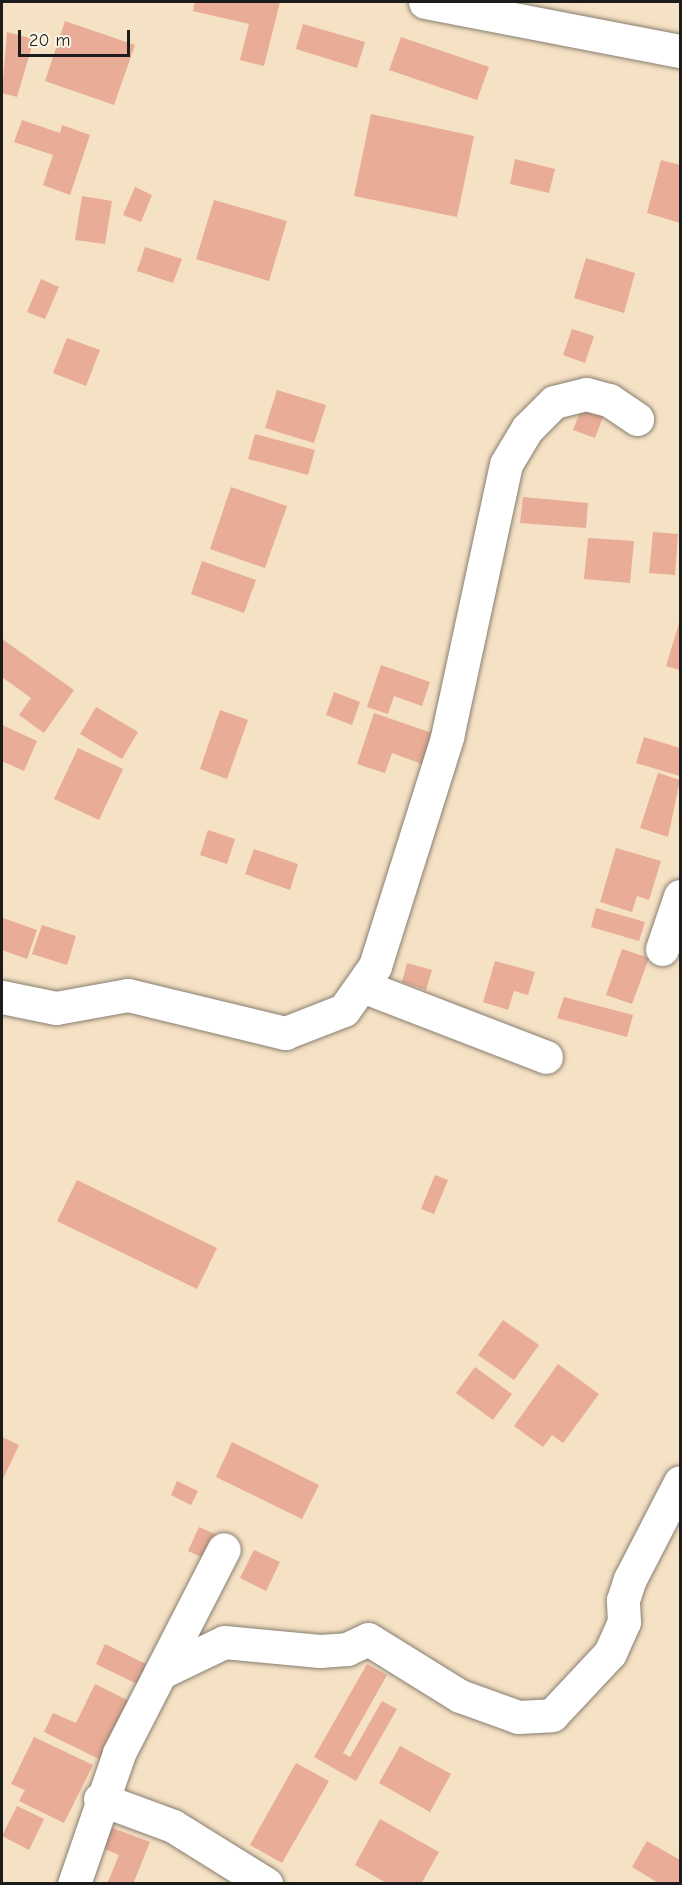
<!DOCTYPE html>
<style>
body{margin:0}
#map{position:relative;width:682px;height:1885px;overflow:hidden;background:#f5e1c4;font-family:"Comic Neue",sans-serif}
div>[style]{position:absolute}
.building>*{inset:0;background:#e8ac97}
.roads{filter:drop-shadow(0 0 2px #887e70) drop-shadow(0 0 2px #887e70)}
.minor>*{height:33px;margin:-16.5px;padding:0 16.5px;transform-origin:16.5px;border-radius:16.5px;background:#fff}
span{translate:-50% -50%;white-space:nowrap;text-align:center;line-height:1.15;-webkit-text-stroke:4.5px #fcf5e5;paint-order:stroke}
.frame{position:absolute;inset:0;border:3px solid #1c1c1c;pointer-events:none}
.scale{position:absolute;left:18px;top:30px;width:112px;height:27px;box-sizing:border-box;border:3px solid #1c1c1c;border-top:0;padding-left:8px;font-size:18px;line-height:21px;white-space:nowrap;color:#1c1c1c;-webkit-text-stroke:4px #fcf5e5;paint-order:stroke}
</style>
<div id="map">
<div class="building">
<div style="clip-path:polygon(195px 2px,280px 2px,264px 66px,240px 60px,249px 24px,193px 11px)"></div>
<div style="clip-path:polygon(65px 21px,135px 45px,114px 105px,45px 81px)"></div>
<div style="clip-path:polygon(303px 24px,365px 42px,357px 68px,296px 49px)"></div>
<div style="clip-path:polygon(7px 32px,34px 39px,17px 97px,2px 93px)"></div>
<div style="clip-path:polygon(401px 37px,489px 67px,477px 100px,389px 70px)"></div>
<div style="clip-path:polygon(371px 114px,474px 136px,457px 217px,354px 196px)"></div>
<div style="clip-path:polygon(22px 120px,60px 133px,62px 125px,90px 135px,70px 195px,43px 185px,53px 155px,14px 142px)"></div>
<div style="clip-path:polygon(515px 159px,555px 169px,549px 193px,510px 184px)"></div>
<div style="clip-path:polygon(661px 160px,680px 165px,680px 223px,647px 213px)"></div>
<div style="clip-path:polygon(135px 187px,152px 195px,141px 222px,123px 215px)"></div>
<div style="clip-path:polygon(82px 196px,112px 201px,105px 244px,75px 240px)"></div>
<div style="clip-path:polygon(214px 200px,287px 221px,269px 281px,196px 259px)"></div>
<div style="clip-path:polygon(145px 247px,182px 259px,173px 283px,137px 271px)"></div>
<div style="clip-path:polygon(586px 258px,635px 273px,624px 313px,574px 298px)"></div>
<div style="clip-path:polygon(41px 279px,59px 287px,45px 319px,27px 312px)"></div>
<div style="clip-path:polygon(572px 329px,594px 336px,585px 363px,563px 355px)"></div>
<div style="clip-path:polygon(67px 338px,100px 350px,86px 386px,53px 373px)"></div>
<div style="clip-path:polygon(277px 390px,326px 405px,314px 443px,265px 428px)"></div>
<div style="clip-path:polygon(583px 404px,605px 412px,595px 438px,573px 430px)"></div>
<div style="clip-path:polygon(255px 434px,315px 450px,308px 475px,248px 459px)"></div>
<div style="clip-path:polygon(231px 487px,287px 506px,265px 568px,210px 549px)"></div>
<div style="clip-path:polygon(523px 497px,588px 503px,586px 528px,520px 523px)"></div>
<div style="clip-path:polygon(653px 532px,678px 534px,675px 575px,649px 573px)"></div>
<div style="clip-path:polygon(588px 538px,634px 541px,630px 583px,584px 579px)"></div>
<div style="clip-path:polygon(202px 561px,256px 580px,244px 613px,191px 594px)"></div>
<div style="clip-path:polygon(680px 620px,680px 670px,666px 666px)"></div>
<div style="clip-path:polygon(2px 639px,74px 690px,44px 733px,19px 715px,31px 698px,2px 677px)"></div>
<div style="clip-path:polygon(381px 665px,430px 682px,422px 706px,394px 696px,388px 714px,367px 707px)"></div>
<div style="clip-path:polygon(334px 692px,360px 702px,352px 725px,326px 715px)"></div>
<div style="clip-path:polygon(96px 707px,138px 732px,122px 759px,80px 734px)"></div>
<div style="clip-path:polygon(220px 710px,248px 720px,227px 779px,200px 769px)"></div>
<div style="clip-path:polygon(374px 713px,432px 733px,422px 764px,392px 753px,385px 773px,357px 764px)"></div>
<div style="clip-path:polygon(2px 725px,37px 741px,24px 771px,2px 761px)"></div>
<div style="clip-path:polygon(644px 737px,680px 748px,680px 776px,636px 763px)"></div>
<div style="clip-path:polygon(78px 748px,123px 769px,99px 820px,54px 799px)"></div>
<div style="clip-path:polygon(658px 773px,680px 780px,668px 837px,640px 828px)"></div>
<div style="clip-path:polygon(208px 830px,235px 839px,227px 864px,200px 855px)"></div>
<div style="clip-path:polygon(616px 848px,661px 861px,649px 900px,637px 896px,632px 912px,600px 902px)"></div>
<div style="clip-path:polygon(254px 849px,298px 864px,290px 890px,245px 874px)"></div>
<div style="clip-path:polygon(596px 908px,645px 922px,639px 941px,591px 927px)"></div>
<div style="clip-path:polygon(3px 918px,37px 930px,27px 959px,2px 950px)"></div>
<div style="clip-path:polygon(42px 925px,76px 936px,67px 965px,32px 954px)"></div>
<div style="clip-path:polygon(622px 949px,649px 958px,632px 1004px,606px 995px)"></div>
<div style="clip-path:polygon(495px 961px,535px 972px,528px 995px,514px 991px,508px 1010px,483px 1002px)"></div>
<div style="clip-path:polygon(407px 963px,432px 970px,426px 990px,402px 982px)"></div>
<div style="clip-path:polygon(564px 997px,633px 1015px,627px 1037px,557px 1018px)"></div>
<div style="clip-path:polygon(435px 1175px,448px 1180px,434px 1214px,421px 1209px)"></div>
<div style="clip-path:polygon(77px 1180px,217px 1248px,197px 1289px,57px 1221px)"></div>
<div style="clip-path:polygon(503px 1320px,539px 1345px,514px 1380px,478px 1355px)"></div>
<div style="clip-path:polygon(558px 1364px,599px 1394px,563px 1443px,552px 1435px,543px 1447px,514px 1426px)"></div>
<div style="clip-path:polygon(475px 1367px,512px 1394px,493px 1420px,456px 1393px)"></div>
<div style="clip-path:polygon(2px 1437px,19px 1445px,2px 1481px)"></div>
<div style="clip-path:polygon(232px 1442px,319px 1485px,302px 1519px,216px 1477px)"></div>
<div style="clip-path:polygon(177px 1481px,198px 1491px,191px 1505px,171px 1495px)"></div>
<div style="clip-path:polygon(199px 1527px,217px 1535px,206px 1559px,188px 1551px)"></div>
<div style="clip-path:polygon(254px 1550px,280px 1562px,266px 1591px,240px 1578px)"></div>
<div style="clip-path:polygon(105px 1644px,148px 1665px,139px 1685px,96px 1664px)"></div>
<div style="clip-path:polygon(367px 1664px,387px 1675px,343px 1753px,350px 1757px,382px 1701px,397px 1709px,356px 1781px,314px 1757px)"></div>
<div style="clip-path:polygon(95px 1684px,129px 1701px,101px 1760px,44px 1732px,53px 1713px,76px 1723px)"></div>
<div style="clip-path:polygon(34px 1737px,93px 1765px,64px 1823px,19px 1801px,25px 1790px,11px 1784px)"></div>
<div style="clip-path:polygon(400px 1746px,451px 1774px,430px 1812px,379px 1783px)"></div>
<div style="clip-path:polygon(296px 1763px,329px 1781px,282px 1863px,250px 1845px)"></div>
<div style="clip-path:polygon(17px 1806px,44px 1819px,29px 1850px,2px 1836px)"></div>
<div style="clip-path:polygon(380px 1819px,439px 1852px,421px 1884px,388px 1884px,355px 1865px)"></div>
<div style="clip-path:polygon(110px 1827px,150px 1842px,133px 1884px,107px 1884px,119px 1855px,102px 1848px)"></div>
<div style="clip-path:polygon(647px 1841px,680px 1860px,680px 1884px,660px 1884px,632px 1867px)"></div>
</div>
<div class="roads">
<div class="minor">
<div style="left:425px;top:2px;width:260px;rotate:10.9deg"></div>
<div style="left:662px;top:949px;width:56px;rotate:-71.2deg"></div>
<div style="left:365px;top:987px;width:194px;rotate:21.1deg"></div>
<div style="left:2px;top:997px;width:55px;rotate:11.5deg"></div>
<div style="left:56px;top:1008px;width:73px;rotate:-10.2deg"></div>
<div style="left:128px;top:995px;width:162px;rotate:13.6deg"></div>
<div style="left:285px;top:1033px;width:63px;rotate:-21.3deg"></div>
<div style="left:344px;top:1010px;width:54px;rotate:-54.8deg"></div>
<div style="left:375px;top:966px;width:240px;rotate:-72.5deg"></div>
<div style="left:447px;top:737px;width:279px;rotate:-77.8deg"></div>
<div style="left:506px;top:464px;width:41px;rotate:-59deg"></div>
<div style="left:527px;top:429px;width:38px;rotate:-45deg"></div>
<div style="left:554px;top:402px;width:33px;rotate:-14deg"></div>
<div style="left:586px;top:394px;width:24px;rotate:15deg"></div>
<div style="left:609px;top:400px;width:34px;rotate:34deg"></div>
<div style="left:160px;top:1673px;width:71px;rotate:-25.8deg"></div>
<div style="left:224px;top:1642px;width:96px;rotate:5.4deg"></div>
<div style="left:320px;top:1651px;width:27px;rotate:-4deg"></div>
<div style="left:347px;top:1649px;width:23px;rotate:-25deg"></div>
<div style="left:368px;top:1639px;width:108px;rotate:31.8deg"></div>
<div style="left:460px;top:1696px;width:62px;rotate:19.9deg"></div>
<div style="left:518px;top:1717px;width:34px;rotate:-3deg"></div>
<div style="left:552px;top:1715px;width:85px;rotate:-46.9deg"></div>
<div style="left:610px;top:1653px;width:34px;rotate:-66deg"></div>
<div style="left:624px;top:1622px;width:22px;rotate:-93deg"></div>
<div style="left:623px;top:1600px;width:22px;rotate:-72deg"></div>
<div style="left:630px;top:1579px;width:109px;rotate:-62.7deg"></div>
<div style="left:100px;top:1799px;width:78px;rotate:20.3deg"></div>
<div style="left:173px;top:1826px;width:110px;rotate:31.9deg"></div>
<div style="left:74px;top:1884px;width:139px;rotate:-71deg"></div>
<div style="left:119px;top:1753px;width:229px;rotate:-62.8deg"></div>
</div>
</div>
<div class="frame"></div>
<div class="scale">20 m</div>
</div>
